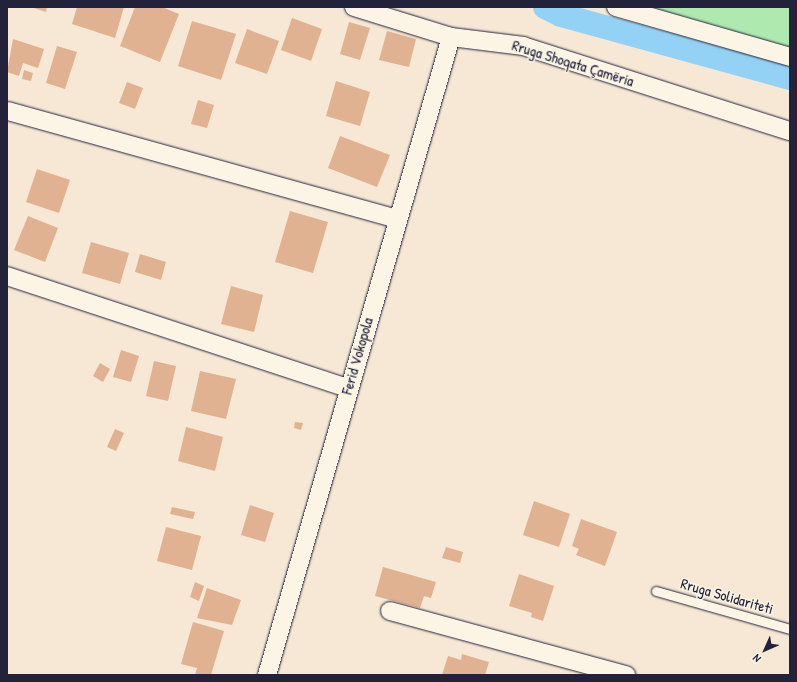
<!DOCTYPE html>
<meta charset="utf-8">
<style>
body{margin:0}
#map{position:relative;width:797px;height:682px;overflow:hidden;background:#f6e8d4;font-family:"Patrick Hand",sans-serif}
div>[style]{position:absolute}
.green>*{inset:0;background:#aeeab0}
.canal>*{height:24px;margin:-12px;padding:0 12px;transform-origin:12px;border-radius:12px;background:#94d2f5}
.building>*{inset:0;background:#e0b291}
.roads{filter:drop-shadow(0 0 1px #22223b) drop-shadow(0 0 1px #22223b)}
.service>*{height:9px;margin:-4.5px;padding:0 4.5px;transform-origin:4.5px;border-radius:4.5px;background:#fcf5e5}
.minor>*{height:18px;margin:-9px;padding:0 9px;transform-origin:9px;border-radius:9px;background:#fcf5e5}
span{translate:-50% -50%;white-space:nowrap;text-align:center;line-height:1.15;-webkit-text-stroke:3px #fcf5e5;paint-order:stroke}
.street-label{font-size:15px;color:#22223b}
.frame{position:absolute;inset:0;border:8px solid #22223b;pointer-events:none}
.north{position:absolute;left:745px;top:630px;width:40px;height:40px;-webkit-text-stroke:3px #fcf5e5;paint-order:stroke;rotate:225deg;font-size:11px;font-weight:700;line-height:16px;text-align:center;color:#22223b}
.north::after{content:'';display:block;margin:auto;width:14px;height:18px;background:#22223b;clip-path:polygon(50% 0,100% 100%,50% 72%,0 100%)}
</style>
<div id="map">
<div class="green">
<div style="clip-path:polygon(630px 7px,790px 7px,790px 51px)"></div>
</div>
<div class="canal">
<div style="left:545px;top:7px;width:18px;rotate:27deg"></div>
<div style="left:561px;top:15px;width:238px;rotate:15.4deg"></div>
</div>
<div class="building">
<div style="clip-path:polygon(31px 7px,47px 7px,46px 12px)"></div>
<div style="clip-path:polygon(77px 7px,124px 7px,115px 38px,72px 24px)"></div>
<div style="clip-path:polygon(135px 7px,162px 7px,179px 14px,160px 62px,120px 46px)"></div>
<div style="clip-path:polygon(292px 18px,322px 29px,311px 61px,281px 50px)"></div>
<div style="clip-path:polygon(192px 21px,236px 34px,221px 80px,178px 66px)"></div>
<div style="clip-path:polygon(349px 22px,370px 28px,360px 60px,340px 54px)"></div>
<div style="clip-path:polygon(247px 29px,279px 41px,267px 74px,235px 63px)"></div>
<div style="clip-path:polygon(387px 31px,416px 39px,409px 67px,379px 60px)"></div>
<div style="clip-path:polygon(13px 39px,44px 49px,38px 68px,23px 63px,19px 76px,7px 72px)"></div>
<div style="clip-path:polygon(57px 46px,77px 52px,65px 89px,46px 83px)"></div>
<div style="clip-path:polygon(24px 70px,33px 73px,31px 81px,22px 79px)"></div>
<div style="clip-path:polygon(336px 81px,370px 92px,360px 126px,326px 116px)"></div>
<div style="clip-path:polygon(127px 82px,143px 88px,135px 109px,119px 103px)"></div>
<div style="clip-path:polygon(198px 100px,214px 105px,207px 128px,191px 124px)"></div>
<div style="clip-path:polygon(340px 136px,390px 155px,377px 187px,328px 168px)"></div>
<div style="clip-path:polygon(37px 169px,70px 180px,59px 213px,26px 202px)"></div>
<div style="clip-path:polygon(290px 211px,328px 222px,313px 273px,275px 262px)"></div>
<div style="clip-path:polygon(28px 216px,58px 228px,45px 262px,14px 250px)"></div>
<div style="clip-path:polygon(91px 242px,129px 253px,120px 284px,82px 273px)"></div>
<div style="clip-path:polygon(140px 254px,166px 262px,161px 280px,135px 272px)"></div>
<div style="clip-path:polygon(231px 286px,263px 295px,254px 332px,221px 324px)"></div>
<div style="clip-path:polygon(121px 350px,139px 356px,131px 382px,113px 377px)"></div>
<div style="clip-path:polygon(154px 361px,176px 366px,168px 401px,146px 396px)"></div>
<div style="clip-path:polygon(100px 363px,110px 369px,103px 382px,93px 376px)"></div>
<div style="clip-path:polygon(200px 371px,236px 379px,226px 419px,191px 411px)"></div>
<div style="clip-path:polygon(295px 422px,303px 423px,301px 430px,294px 428px)"></div>
<div style="clip-path:polygon(186px 427px,223px 437px,215px 471px,178px 461px)"></div>
<div style="clip-path:polygon(115px 429px,124px 433px,116px 451px,107px 447px)"></div>
<div style="clip-path:polygon(534px 501px,570px 514px,559px 547px,523px 535px)"></div>
<div style="clip-path:polygon(250px 505px,274px 513px,265px 542px,241px 535px)"></div>
<div style="clip-path:polygon(172px 507px,195px 512px,193px 519px,170px 514px)"></div>
<div style="clip-path:polygon(581px 519px,617px 532px,605px 566px,576px 555px,579px 549px,572px 546px)"></div>
<div style="clip-path:polygon(166px 527px,201px 536px,192px 570px,157px 561px)"></div>
<div style="clip-path:polygon(446px 547px,463px 552px,460px 563px,442px 558px)"></div>
<div style="clip-path:polygon(383px 567px,436px 582px,431px 598px,424px 596px,420px 608px,375px 596px)"></div>
<div style="clip-path:polygon(519px 574px,554px 586px,543px 621px,531px 617px,532px 613px,509px 606px)"></div>
<div style="clip-path:polygon(195px 582px,204px 586px,199px 601px,190px 597px)"></div>
<div style="clip-path:polygon(207px 588px,241px 600px,232px 625px,197px 618px)"></div>
<div style="clip-path:polygon(193px 622px,224px 631px,211px 675px,195px 675px,197px 668px,181px 664px)"></div>
<div style="clip-path:polygon(462px 654px,489px 662px,485px 675px,442px 675px,448px 656px,461px 660px)"></div>
</div>
<div class="roads">
<div class="service">
<div style="left:656px;top:591px;width:139px;rotate:15.8deg"></div>
</div>
<div class="minor">
<div style="left:354px;top:7px;width:102px;rotate:17.2deg"></div>
<div style="left:451px;top:37px;width:73px;rotate:7.1deg"></div>
<div style="left:523px;top:46px;width:280px;rotate:17.7deg"></div>
<div style="left:616px;top:7px;width:181px;rotate:16deg"></div>
<div style="left:8px;top:111px;width:404px;rotate:15.5deg"></div>
<div style="left:7px;top:276px;width:359px;rotate:18.2deg"></div>
<div style="left:390px;top:611px;width:245px;rotate:15.2deg"></div>
<div style="left:267px;top:675px;width:664px;rotate:-73.91deg"></div>
</div>
</div>
<div class="street-label">
<span style="left:573px;top:63px;rotate:17deg">Rruga Shoqata Çamëria</span>
<span style="left:357px;top:356px;rotate:-74deg">Ferid Vokopola</span>
<span style="left:727px;top:596px;rotate:16deg">Rruga Solidariteti</span>
</div>
<div class="frame"></div>
<div class="north">N</div>
</div>
